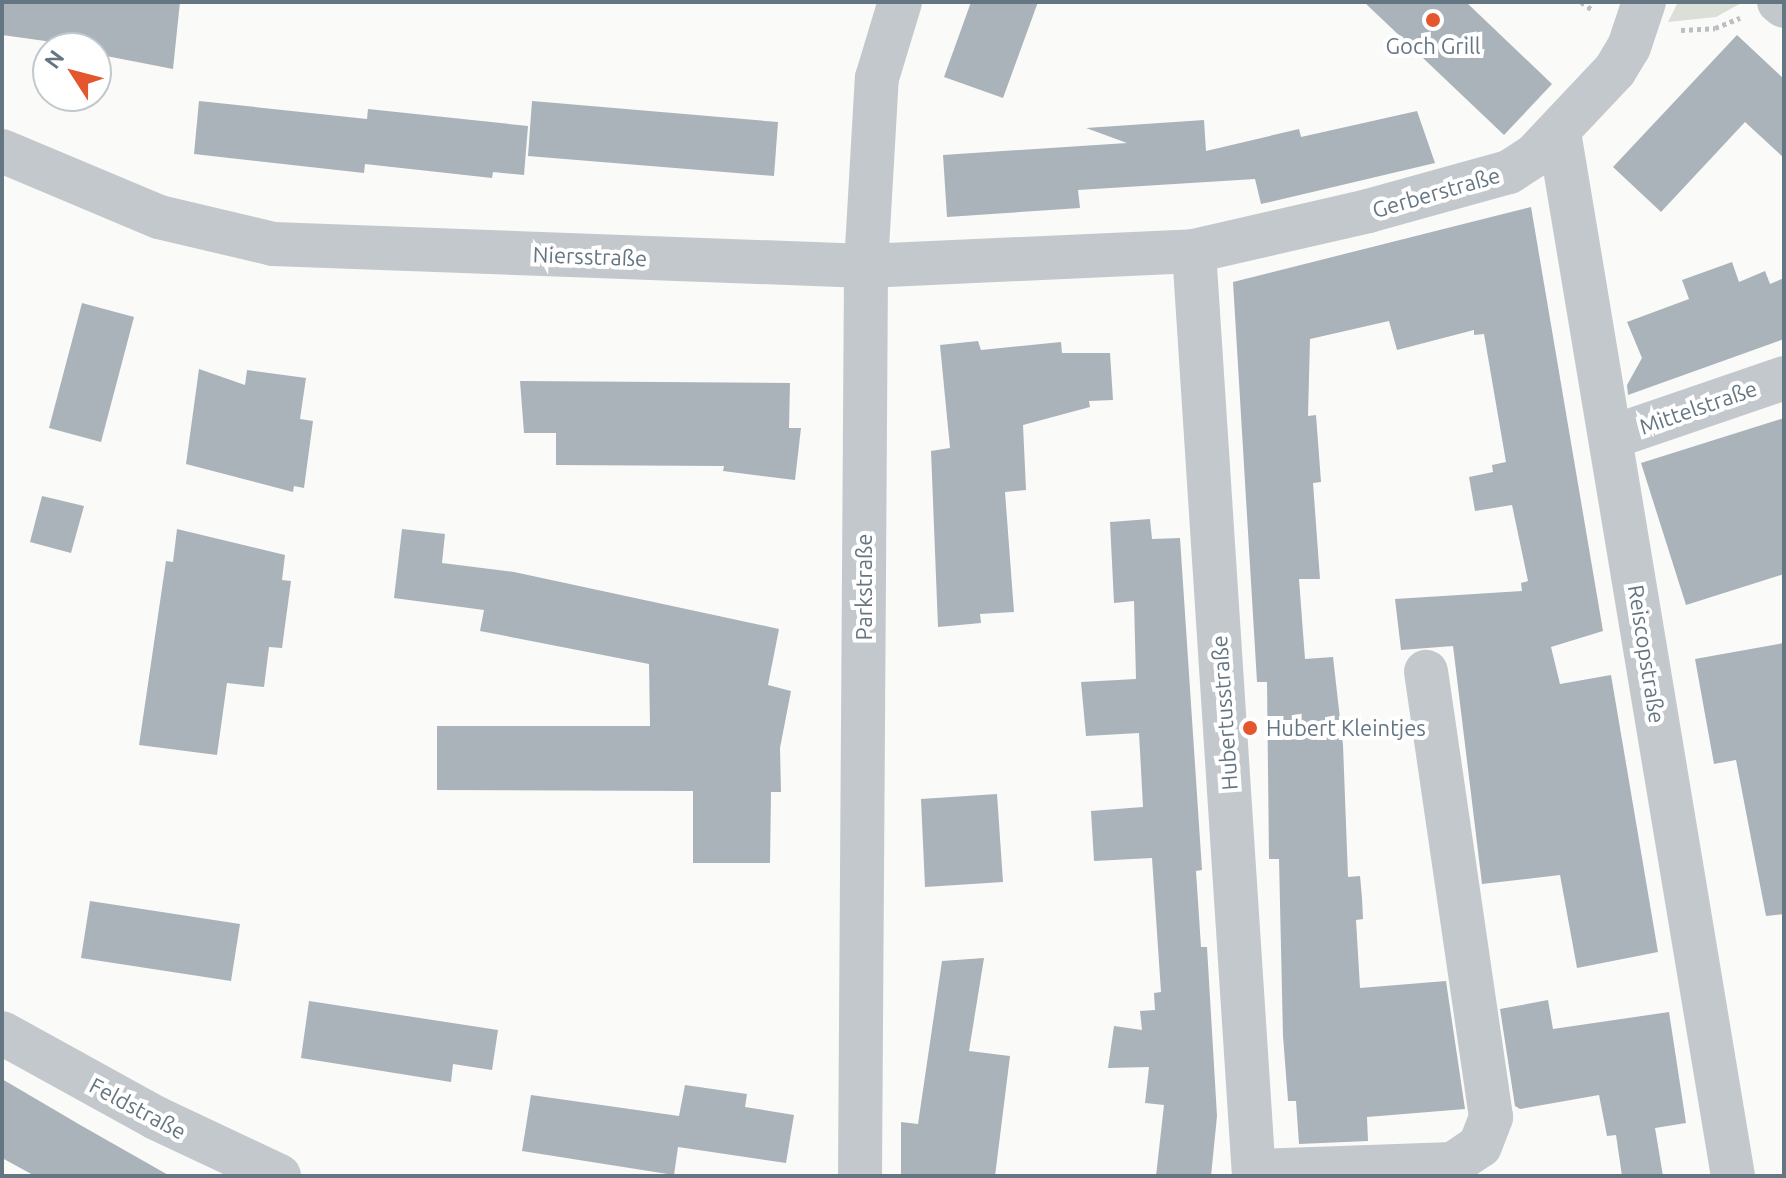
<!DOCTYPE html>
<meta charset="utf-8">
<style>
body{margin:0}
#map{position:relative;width:1786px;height:1178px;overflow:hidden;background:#fafaf8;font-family:Ubuntu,sans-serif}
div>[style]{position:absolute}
.green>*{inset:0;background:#dadfd7}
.building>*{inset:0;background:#aab3b9}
.path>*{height:5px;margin-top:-2.5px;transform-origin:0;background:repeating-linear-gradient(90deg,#bbbfc2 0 4px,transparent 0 8px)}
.minor>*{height:44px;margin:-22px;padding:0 22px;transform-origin:22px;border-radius:22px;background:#c3c8cc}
.dots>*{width:22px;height:22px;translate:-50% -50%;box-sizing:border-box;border:4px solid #fff;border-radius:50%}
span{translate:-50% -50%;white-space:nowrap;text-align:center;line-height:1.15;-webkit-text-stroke:8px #fff;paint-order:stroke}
.poi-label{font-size:22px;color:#657683}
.left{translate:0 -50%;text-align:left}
.street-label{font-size:22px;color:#657683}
.frame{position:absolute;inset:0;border:4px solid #657683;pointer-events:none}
.north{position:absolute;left:32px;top:32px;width:80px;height:80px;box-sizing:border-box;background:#fff;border:2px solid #c1c8cd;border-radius:50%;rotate:306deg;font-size:22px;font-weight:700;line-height:32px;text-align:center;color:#657683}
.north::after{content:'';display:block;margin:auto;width:28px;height:36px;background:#e4572e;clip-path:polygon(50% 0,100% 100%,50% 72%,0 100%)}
</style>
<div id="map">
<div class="green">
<div style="clip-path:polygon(1678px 2px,1743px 2px,1716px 17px,1668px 22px)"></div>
</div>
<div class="building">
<div style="clip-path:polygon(2px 2px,180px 2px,173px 69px,96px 54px,96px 48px,2px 35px)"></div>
<div style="clip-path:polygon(971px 2px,1038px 2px,1003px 98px,944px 77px)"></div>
<div style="clip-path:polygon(1364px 2px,1466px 2px,1552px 84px,1504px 135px)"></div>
<div style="clip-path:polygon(1737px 35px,1784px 79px,1784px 158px,1745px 122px,1661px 212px,1613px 167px)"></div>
<div style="clip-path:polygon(199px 101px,367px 119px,368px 109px,528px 126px,524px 175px,493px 172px,492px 178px,365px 164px,364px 173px,194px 154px)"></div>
<div style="clip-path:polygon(532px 101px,778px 122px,774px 176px,528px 156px)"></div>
<div style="clip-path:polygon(1417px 111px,1435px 163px,1261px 204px,1255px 179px,1078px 190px,1080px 208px,947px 217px,943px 155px,1127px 143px,1086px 128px,1204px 120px,1206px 151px,1299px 129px,1301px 137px)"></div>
<div style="clip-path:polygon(1531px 207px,1603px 631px,1551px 647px,1560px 684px,1611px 675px,1658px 952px,1577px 968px,1560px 875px,1482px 884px,1453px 646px,1401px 650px,1395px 599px,1522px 591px,1521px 583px,1528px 581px,1512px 505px,1475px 511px,1469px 477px,1493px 472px,1492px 465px,1506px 462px,1484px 334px,1474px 335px,1474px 330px,1397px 350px,1389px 321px,1310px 339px,1308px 416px,1316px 415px,1321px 482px,1313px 483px,1320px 579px,1299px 579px,1305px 659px,1333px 657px,1343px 745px,1348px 877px,1360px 876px,1362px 898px,1363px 919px,1356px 920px,1360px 988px,1446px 981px,1465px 1109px,1367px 1117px,1368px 1141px,1299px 1144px,1296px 1101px,1288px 1101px,1283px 1036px,1279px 859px,1269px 859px,1267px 682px,1257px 682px,1233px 282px)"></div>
<div style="clip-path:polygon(1732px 262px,1739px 282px,1765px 271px,1770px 284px,1784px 278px,1784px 339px,1628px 395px,1627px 385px,1642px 358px,1627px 322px,1689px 299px,1682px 280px)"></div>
<div style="clip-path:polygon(82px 303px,134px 317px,101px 442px,49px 428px)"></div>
<div style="clip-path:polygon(978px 341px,981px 350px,1061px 342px,1062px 353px,1110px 353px,1113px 400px,1089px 401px,1090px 407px,1023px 425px,1026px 490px,1005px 492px,1014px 612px,980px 614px,981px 623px,938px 627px,931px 451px,950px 448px,940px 345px)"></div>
<div style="clip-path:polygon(199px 369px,245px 385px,247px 370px,306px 378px,300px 419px,313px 421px,304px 488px,294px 486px,293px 492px,186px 464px)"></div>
<div style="clip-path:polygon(520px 381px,790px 383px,789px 428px,801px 428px,795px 480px,723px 471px,724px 466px,556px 465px,556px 433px,524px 433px)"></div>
<div style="clip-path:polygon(1784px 418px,1784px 574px,1686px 605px,1641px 463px)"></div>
<div style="clip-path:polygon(42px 496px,84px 506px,71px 553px,30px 542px)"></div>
<div style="clip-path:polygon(1150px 519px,1152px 539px,1180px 538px,1202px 870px,1196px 871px,1201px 947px,1207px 947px,1217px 1116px,1211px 1176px,1156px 1176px,1164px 1105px,1145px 1103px,1149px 1067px,1108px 1068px,1114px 1026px,1142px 1030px,1140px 1011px,1155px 1010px,1154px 993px,1161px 992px,1152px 858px,1094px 861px,1091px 811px,1143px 807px,1139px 733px,1086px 736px,1081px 682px,1136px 679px,1134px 601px,1114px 603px,1110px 522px)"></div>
<div style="clip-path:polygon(177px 529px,285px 555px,282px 580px,291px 581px,282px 648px,269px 647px,264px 687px,227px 683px,217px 755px,139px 745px,166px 561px,173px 562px)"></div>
<div style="clip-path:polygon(402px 529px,445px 534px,442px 563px,514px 572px,779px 629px,768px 685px,791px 691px,780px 748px,781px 792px,771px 792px,770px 863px,693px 863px,693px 791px,437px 790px,437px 726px,650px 726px,649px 664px,480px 631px,484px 610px,394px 598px)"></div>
<div style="clip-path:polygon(1784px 643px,1784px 914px,1766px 916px,1736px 760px,1714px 764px,1695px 659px)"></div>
<div style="clip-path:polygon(997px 794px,1003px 882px,925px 887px,921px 799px)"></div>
<div style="clip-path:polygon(90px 901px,240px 924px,231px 981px,81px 958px)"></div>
<div style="clip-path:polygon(984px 958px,969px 1051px,1010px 1056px,995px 1176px,901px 1176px,901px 1122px,918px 1124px,942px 961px)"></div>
<div style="clip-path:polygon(1548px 1000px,1553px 1029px,1669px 1012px,1686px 1123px,1655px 1128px,1663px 1176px,1622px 1176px,1616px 1135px,1607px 1136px,1599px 1095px,1520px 1109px,1515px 1106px,1500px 1009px)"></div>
<div style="clip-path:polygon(309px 1001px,498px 1030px,492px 1070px,453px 1064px,451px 1082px,301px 1058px)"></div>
<div style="clip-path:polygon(2px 1079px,82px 1126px,170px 1176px,35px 1176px,2px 1158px)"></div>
<div style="clip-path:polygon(685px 1085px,747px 1094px,745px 1107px,794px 1115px,786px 1163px,678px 1147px,674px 1175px,522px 1151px,531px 1095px,679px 1116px)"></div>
</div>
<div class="path">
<div style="left:1581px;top:2px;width:14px;rotate:34deg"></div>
<div style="left:1681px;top:30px;width:34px;rotate:-3deg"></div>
<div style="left:1715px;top:28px;width:27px;rotate:-22deg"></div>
</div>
<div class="minor">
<div style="left:1779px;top:2px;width:6px;rotate:39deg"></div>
<div style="left:1559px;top:132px;width:1058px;rotate:80.54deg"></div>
<div style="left:2px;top:151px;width:170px;rotate:22.8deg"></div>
<div style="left:159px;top:217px;width:117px;rotate:13.3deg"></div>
<div style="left:273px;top:244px;width:593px;rotate:2.12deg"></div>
<div style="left:866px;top:266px;width:328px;rotate:-2.6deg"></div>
<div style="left:1194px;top:251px;width:179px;rotate:-12.9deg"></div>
<div style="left:1368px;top:211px;width:146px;rotate:-15.5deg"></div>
<div style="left:1509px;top:172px;width:30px;rotate:-33deg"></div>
<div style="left:1534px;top:156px;width:118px;rotate:-46.7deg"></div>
<div style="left:1615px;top:70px;width:27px;rotate:-59deg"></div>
<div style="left:1629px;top:47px;width:47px;rotate:-71.6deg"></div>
<div style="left:1194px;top:251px;width:927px;rotate:86.29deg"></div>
<div style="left:1612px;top:437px;width:182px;rotate:-18.9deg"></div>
<div style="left:2px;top:1033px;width:176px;rotate:28.9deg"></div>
<div style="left:156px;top:1118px;width:136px;rotate:25.2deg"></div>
<div style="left:1254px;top:1171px;width:199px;rotate:-2deg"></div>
<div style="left:1453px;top:1164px;width:32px;rotate:-34deg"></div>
<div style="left:1480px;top:1146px;width:31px;rotate:-69deg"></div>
<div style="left:1491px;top:1117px;width:450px;rotate:-98.3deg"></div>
<div style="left:860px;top:1176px;width:910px;rotate:-89.62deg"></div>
<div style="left:866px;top:266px;width:188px;rotate:-86.7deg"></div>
<div style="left:877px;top:78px;width:79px;rotate:-73.2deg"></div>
</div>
<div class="dots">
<div style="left:1433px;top:20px;background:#e4572e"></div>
<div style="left:1250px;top:728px;background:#e4572e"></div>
</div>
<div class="poi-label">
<span style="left:1433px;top:46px">Goch Grill</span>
<span class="left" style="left:1266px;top:728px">Hubert Kleintjes</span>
</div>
<div class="street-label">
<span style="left:1436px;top:192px;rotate:-16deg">Gerberstraße</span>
<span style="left:590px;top:256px;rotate:2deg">Niersstraße</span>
<span style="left:1698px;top:407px;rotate:-19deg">Mittelstraße</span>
<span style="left:864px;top:587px;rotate:-90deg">Parkstraße</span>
<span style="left:1647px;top:654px;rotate:81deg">Reiscopstraße</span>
<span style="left:1224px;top:713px;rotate:-94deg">Hubertusstraße</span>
<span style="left:138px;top:1108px;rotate:28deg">Feldstraße</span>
</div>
<div class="frame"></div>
<div class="north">N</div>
</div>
